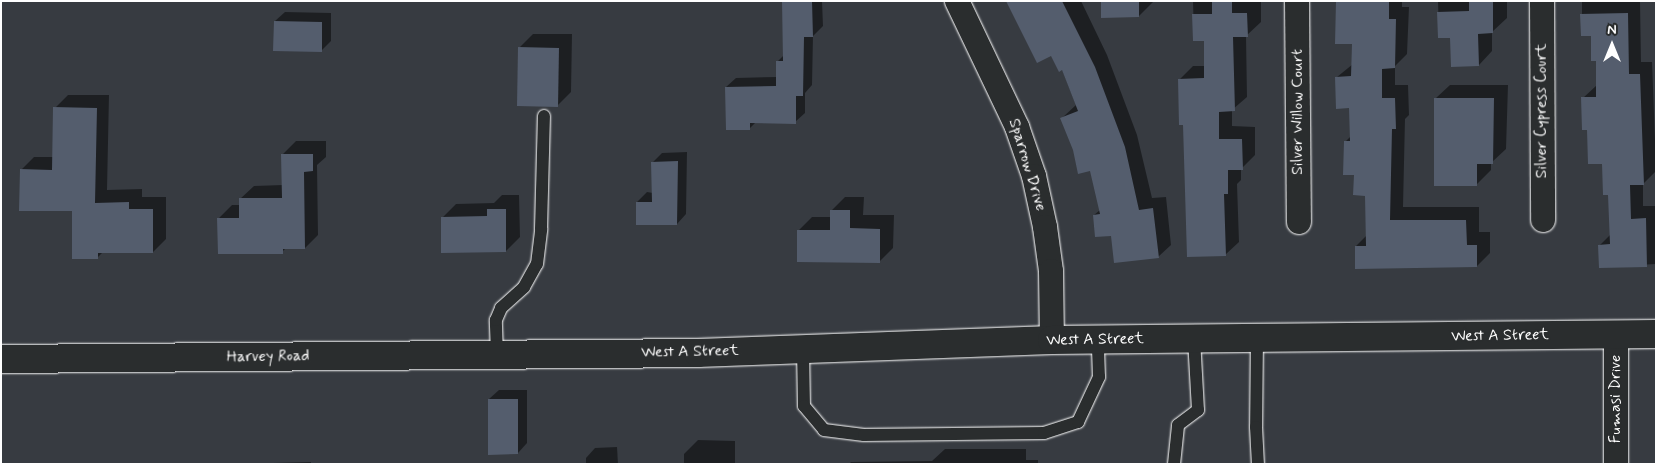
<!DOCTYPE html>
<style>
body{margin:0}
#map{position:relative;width:1657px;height:465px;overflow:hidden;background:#373b41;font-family:Mynerve,sans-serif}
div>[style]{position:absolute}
.shadow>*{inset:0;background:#0007}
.building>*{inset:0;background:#545d6d}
.roads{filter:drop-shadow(0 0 1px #fff) drop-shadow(0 0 1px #fff)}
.service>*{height:12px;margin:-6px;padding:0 6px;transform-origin:6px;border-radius:6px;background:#2a2d2e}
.minor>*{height:24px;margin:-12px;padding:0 12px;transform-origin:12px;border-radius:12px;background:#2a2d2e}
.tertiary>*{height:28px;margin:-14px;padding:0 14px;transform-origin:14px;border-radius:14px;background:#2a2d2e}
span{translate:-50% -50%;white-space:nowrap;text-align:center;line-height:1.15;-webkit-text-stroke:4px #2a2d2e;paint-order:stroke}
.street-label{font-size:16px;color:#fff}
.frame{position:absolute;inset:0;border:2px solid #fff;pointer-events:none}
.north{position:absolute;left:1587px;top:20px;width:50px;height:50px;-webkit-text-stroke:4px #2a2d2e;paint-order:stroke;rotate:0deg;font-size:14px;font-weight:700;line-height:20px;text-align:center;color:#fff}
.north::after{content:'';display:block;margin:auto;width:18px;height:22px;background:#fff;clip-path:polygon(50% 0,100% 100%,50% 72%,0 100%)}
</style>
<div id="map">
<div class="shadow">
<div style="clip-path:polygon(783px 1px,822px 1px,823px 26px,813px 36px,812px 85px,805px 93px,805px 113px,795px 122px,756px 122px,749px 129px,726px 87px,736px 78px,777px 77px,778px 61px,784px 55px)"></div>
<div style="clip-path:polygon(1011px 1px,1081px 1px,1107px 55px,1137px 135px,1152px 198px,1166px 197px,1171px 245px,1158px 257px,1112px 234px,1094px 215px,1100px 210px,1091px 170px,1074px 150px,1062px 118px,1076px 105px,1062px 69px)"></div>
<div style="clip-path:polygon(1102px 1px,1154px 1px,1139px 16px)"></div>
<div style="clip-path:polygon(1193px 1px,1261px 1px,1261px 22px,1246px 36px,1247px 97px,1232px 110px,1232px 126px,1255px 127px,1255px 155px,1241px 169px,1241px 180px,1237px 184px,1239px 242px,1225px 255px,1184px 124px,1179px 80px,1193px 66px,1206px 66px,1205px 40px,1194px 40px)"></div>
<div style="clip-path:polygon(1336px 1px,1402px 1px,1402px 7px,1409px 7px,1407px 54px,1395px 66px,1395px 85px,1408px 85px,1409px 115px,1405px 119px,1403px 207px,1479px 207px,1479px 232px,1490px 232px,1490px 253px,1477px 266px,1356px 246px,1367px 235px,1367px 194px,1355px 174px,1345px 142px,1351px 136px,1350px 107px,1337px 77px,1353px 64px,1353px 43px)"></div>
<div style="clip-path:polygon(1438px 1px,1507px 1px,1507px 18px,1492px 32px,1492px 51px,1479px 65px,1452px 36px,1439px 37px)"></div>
<div style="clip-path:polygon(1582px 1px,1640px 1px,1641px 62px,1652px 62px,1656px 165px,1656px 171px,1643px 184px,1643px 206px,1656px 206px,1656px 264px,1600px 267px,1600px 245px,1611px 234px,1609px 194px,1603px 163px,1583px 98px,1597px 85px,1597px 60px,1592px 34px,1582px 35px)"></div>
<div style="clip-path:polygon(285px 12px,331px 13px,331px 41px,321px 51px,275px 21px)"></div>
<div style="clip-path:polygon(533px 34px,572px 34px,571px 92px,557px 106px,519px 48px)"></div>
<div style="clip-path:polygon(1450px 85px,1508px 85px,1506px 149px,1491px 163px,1491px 170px,1477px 184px,1436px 98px)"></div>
<div style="clip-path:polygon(68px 95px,109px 95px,107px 190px,142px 189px,142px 197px,166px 197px,166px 239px,153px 252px,103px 252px,98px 257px,74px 210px,21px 170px,34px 157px,54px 157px,55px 108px)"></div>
<div style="clip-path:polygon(296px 141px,326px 141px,326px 157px,317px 165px,318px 235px,305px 248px,286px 248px,282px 252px,219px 218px,232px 205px,240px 205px,240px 199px,254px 186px,283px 185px,282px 155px)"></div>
<div style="clip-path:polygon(687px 152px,686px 214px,677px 224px,637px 202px,647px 192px,653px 193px,653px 162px,662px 153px)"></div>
<div style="clip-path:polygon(502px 195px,519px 195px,520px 237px,506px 251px,442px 218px,456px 204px,494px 203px)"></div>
<div style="clip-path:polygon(845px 197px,864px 197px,863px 215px,894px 215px,893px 248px,879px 262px,798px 231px,812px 217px,831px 217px,831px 211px)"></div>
<div style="clip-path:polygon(499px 390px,527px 390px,527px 443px,518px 453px,489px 399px)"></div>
<div style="clip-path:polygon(698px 440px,735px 441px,735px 464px,684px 464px,684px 454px)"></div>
<div style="clip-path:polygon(617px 447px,618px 464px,586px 464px,586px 458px,595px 448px)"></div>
<div style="clip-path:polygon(945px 449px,1026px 449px,1026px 460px,1038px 460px,1038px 464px,849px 464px,851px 462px,932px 461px)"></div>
<div style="clip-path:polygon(311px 462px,311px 464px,230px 464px)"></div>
</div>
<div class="building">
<div style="clip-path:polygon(782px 1px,812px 1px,813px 37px,804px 37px,803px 96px,796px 96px,796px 124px,750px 123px,750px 130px,726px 130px,725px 87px,776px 86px,776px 61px,783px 61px)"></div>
<div style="clip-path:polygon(1006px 1px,1062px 1px,1095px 67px,1125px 147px,1139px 210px,1153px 208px,1159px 258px,1114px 263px,1111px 236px,1095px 237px,1093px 215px,1100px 214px,1090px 171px,1078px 174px,1073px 150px,1060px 118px,1078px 111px,1062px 70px,1059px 72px,1051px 56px,1037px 63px)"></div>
<div style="clip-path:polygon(1101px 1px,1139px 1px,1139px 17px,1101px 18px)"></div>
<div style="clip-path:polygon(1212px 1px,1232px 1px,1232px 13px,1247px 13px,1248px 37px,1233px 37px,1235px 111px,1219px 112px,1219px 139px,1242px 139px,1243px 170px,1228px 170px,1228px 194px,1224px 194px,1226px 256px,1187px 257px,1183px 125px,1179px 125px,1178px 79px,1204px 78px,1204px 41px,1193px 41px,1192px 14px,1212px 14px)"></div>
<div style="clip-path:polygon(1336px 1px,1389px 1px,1389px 19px,1396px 19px,1395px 68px,1382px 69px,1382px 98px,1395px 98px,1396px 129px,1392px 129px,1390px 220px,1466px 220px,1467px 245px,1477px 245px,1477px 267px,1355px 269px,1355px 246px,1366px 246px,1365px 196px,1353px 195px,1354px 175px,1343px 175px,1344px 141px,1350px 141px,1349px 108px,1336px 109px,1335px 77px,1351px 76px,1352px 44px,1335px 44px)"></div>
<div style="clip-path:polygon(1469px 1px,1493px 1px,1493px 33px,1478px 34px,1479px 66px,1451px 67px,1450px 38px,1438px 38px,1437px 12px,1469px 11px)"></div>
<div style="clip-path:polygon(1628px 13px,1629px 74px,1640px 74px,1644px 185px,1630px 185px,1631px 219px,1646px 218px,1647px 267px,1599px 268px,1598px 245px,1610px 244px,1608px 195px,1603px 195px,1602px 164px,1588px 164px,1587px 130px,1582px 130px,1581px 97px,1596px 97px,1596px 61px,1591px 61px,1591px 36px,1581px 36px,1580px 14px)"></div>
<div style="clip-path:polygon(274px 21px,322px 22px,322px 52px,273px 51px)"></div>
<div style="clip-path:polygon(518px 47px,559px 48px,558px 107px,517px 106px)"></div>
<div style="clip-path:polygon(1434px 98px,1494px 98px,1493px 164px,1477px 164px,1477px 186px,1434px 186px)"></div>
<div style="clip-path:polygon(53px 107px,97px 108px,95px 203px,129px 202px,129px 209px,153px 209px,153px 253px,98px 253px,98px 259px,72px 259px,72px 211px,19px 211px,20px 169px,52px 170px)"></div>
<div style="clip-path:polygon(281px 154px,313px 154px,313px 171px,304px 172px,305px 249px,283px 249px,283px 254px,218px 254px,217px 218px,239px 218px,239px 198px,282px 198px)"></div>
<div style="clip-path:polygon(678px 161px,677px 225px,636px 225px,636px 202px,652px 202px,651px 162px)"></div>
<div style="clip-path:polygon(487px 209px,506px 209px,506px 252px,441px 253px,441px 217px,487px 216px)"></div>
<div style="clip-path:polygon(830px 210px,850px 210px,850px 228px,880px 229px,880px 263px,797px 262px,797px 230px,830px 230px)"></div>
<div style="clip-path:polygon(488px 399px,518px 399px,518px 454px,488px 455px)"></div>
</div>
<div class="roads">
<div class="service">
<div style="left:1257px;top:338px;width:89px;rotate:90.6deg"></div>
<div style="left:1256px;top:427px;width:37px;rotate:87deg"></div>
<div style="left:803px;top:349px;width:57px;rotate:89deg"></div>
<div style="left:804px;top:406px;width:31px;rotate:50deg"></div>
<div style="left:824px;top:430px;width:40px;rotate:7.1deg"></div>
<div style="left:864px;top:435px;width:180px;rotate:-0.6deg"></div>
<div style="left:1044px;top:433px;width:36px;rotate:-18deg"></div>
<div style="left:1078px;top:422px;width:50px;rotate:-65deg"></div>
<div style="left:1099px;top:377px;width:37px;rotate:-92deg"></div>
<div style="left:497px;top:355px;width:35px;rotate:-92deg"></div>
<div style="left:496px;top:320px;width:13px;rotate:-67deg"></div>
<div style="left:501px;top:308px;width:31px;rotate:-42deg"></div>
<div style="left:524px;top:287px;width:26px;rotate:-61deg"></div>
<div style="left:537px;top:264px;width:35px;rotate:-83deg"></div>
<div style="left:541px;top:229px;width:113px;rotate:-88.5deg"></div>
<div style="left:1174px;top:464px;width:39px;rotate:-84deg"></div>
<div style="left:1178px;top:425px;width:25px;rotate:-37deg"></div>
<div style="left:1198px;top:410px;width:71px;rotate:-93.2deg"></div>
</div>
<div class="minor">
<div style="left:957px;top:1px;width:140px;rotate:64.5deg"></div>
<div style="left:1017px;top:127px;width:52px;rotate:70.9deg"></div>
<div style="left:1034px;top:176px;width:52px;rotate:77.8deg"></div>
<div style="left:1045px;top:227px;width:44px;rotate:82.2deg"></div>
<div style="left:1051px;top:271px;width:69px;rotate:89.2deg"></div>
<div style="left:1297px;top:1px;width:221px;rotate:89.5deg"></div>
<div style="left:1542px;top:1px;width:219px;rotate:89.7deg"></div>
<div style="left:1616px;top:335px;width:129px;rotate:90deg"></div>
</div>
<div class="tertiary">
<div style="left:1px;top:359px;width:697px;rotate:-0.49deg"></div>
<div style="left:698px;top:353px;width:354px;rotate:-2.1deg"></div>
<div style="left:1052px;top:340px;width:604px;rotate:-0.57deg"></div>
</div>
</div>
<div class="street-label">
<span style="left:1542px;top:111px;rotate:-90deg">Silver Cypress Court</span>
<span style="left:1298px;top:112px;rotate:-90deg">Silver Willow Court</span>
<span style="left:1027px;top:165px;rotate:73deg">Sparrow Drive</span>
<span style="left:1500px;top:336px;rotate:-1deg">West A Street</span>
<span style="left:1095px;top:340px;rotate:-1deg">West A Street</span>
<span style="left:690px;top:352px;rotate:-1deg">West A Street</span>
<span style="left:268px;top:357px;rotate:-1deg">Harvey Road</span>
<span style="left:1616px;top:399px;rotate:-90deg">Fumasi Drive</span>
</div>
<div class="frame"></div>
<div class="north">N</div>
</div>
